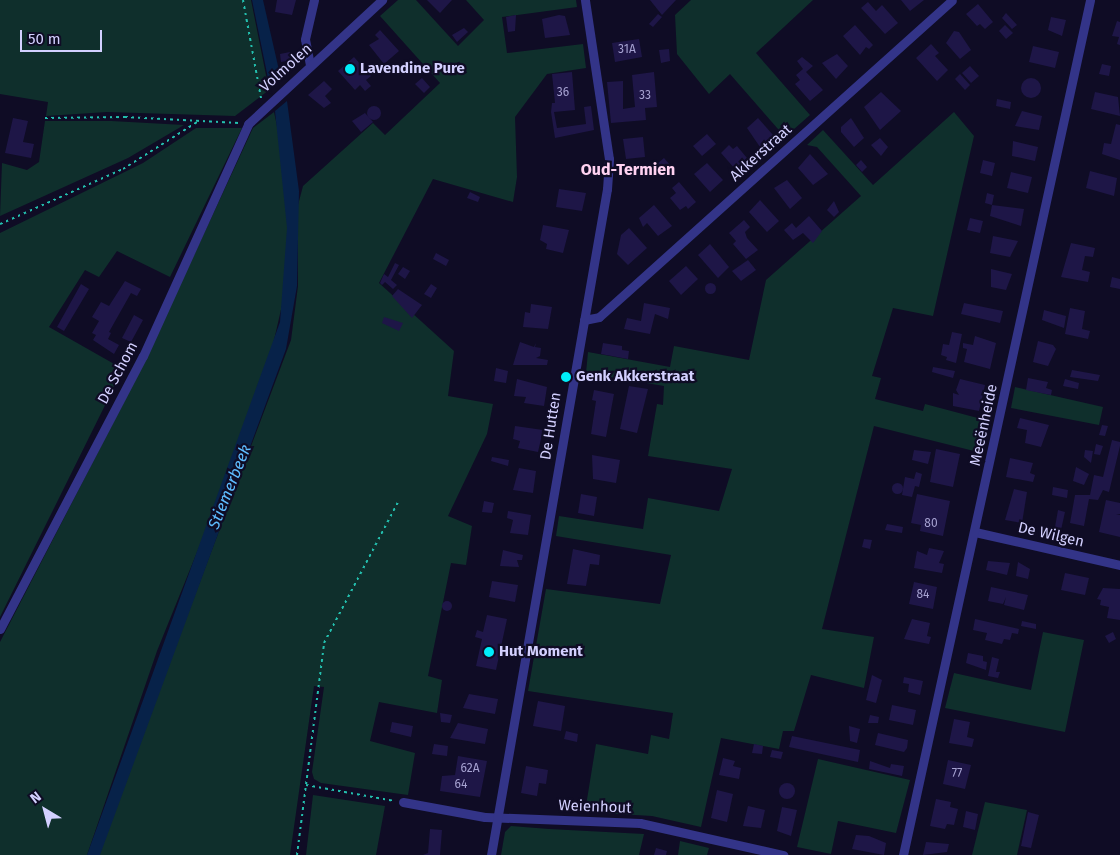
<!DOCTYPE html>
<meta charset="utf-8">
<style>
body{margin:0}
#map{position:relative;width:1120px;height:855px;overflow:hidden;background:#0f0c25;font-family:"Fira Sans",sans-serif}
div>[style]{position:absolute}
.green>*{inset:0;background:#0f2f2c}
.water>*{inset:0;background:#072249}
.building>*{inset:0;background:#1e1647}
.round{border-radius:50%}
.path>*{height:2px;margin-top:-1px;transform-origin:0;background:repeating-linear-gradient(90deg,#23bfae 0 2.5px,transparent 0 6.5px)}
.minor>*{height:9px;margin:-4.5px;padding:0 4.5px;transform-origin:4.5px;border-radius:4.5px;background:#333488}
.dots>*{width:14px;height:14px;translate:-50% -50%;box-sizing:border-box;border:2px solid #0f0c25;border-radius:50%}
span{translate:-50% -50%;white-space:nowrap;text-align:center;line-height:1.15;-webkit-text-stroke:4.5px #0f0c25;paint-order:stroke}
.number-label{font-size:12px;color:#a6a2d1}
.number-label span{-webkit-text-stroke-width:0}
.street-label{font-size:15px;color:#d3d0ff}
.poi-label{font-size:15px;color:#d3d0ff;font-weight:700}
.left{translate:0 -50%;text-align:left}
.neighbourhood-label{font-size:16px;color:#ffd2f1;font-weight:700}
.water-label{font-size:16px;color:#5ebcff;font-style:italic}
.north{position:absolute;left:20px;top:785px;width:50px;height:50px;-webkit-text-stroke:4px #0f0c25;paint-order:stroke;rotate:323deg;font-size:14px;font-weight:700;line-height:20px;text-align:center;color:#d3d0ff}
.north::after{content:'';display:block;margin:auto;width:18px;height:22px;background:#d3d0ff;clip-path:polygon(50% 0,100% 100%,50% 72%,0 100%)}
.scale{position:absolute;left:20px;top:30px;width:82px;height:22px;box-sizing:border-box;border:2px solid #d3d0ff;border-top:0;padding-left:6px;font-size:15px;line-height:18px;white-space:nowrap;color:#d3d0ff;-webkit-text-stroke:4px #0f0c25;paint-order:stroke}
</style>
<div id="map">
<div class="green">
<div style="clip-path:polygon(0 0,251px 0,269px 90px,235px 116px,107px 112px,46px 116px,48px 102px,0 94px)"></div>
<div style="clip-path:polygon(398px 0,416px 0,458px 46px,484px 20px,466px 0,576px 0,577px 7px,502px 17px,507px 53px,583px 44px,586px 68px,547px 74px,515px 117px,517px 177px,513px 202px,433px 179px,379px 283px,454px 351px,448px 396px,493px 404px,487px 434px,448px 516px,472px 526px,466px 565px,451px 563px,428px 676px,442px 680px,437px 713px,379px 702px,370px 741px,415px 753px,408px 795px,321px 783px,314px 779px,312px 772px,324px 687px,314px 686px,290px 855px,97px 855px,291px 340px,298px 286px,298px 205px,303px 186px,373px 123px,385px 135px,440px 83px,380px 16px)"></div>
<div style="clip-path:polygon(691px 0,813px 0,756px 53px,810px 115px,785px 137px,730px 74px,709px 94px,677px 54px,675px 15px)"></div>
<div style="clip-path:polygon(274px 112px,287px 173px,288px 279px,269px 362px,223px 488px,157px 651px,87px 855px,0 855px,0 642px,143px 365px,253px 128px)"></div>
<div style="clip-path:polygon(954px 112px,974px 136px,933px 316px,893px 308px,872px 376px,881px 378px,875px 399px,923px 411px,925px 404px,989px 421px,982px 453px,874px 426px,822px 629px,874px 637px,864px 688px,811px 675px,794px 731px,783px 731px,779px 749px,721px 738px,701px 827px,652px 816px,585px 812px,596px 744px,648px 754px,651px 735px,669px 739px,673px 713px,528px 691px,546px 589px,660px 604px,671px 555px,556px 536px,559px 516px,643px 529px,648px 498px,719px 511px,732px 469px,648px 456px,657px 404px,663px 405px,664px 386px,586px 373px,588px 352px,670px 367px,674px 346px,749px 360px,766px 280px,861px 196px,817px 147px,807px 145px,823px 130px,873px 185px)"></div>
<div style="clip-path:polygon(45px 121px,111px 121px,184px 125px,128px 158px,0 216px,2px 163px,27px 170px,39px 162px)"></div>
<div style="clip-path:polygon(196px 128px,242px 128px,170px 277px,117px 251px,99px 277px,85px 270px,49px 327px,123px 369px,0 617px,0 233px,143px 163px)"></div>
<div style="clip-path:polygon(1015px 387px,1103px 407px,1099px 425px,1011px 408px)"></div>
<div style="clip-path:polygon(1043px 632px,1084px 640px,1065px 732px,945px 708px,954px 673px,1031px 690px)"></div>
<div style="clip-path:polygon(818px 759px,910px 780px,896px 833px,838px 821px,831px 854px,797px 847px)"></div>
<div style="clip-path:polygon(313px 795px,385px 806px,376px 855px,306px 855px)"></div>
<div style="clip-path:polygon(985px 802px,1027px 810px,1017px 855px,972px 855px)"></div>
<div style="clip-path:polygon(511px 826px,549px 829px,644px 834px,639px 855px,501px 855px,505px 832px)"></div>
<div style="clip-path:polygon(680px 841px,709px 848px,707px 855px,678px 855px)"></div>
</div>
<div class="water">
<div style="clip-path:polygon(252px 0,263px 0,281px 79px,270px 88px)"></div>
<div style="clip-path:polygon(287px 101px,299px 191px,297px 286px,286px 349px,100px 855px,87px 855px,280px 322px,287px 228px,275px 111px)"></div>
</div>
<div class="building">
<div style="clip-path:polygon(277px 0,296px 0,292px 15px,275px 12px)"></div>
<div style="clip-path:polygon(427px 0,452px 0,440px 13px)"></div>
<div style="clip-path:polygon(650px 0,676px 0,662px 15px)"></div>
<div style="clip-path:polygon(901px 0,924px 0,910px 11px)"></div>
<div style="clip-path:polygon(868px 2px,876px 11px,882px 5px,898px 23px,885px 34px,861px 8px)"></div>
<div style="clip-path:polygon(978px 4px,993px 22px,985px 29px,980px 24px,977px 26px,966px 14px)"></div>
<div style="clip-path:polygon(1006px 13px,1017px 25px,1012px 29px,1002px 18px)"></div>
<div style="clip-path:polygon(658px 14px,662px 17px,653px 27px,649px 24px)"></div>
<div style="clip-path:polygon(516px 15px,515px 31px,508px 32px,506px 17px)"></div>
<div style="clip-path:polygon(559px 15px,565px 16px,570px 35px,545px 38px,542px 19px)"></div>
<div style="clip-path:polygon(1051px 17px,1066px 20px,1062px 36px,1048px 30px)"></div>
<div style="clip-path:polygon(1117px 21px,1120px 22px,1120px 45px,1117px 44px,1119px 37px,1112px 36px)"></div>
<div style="clip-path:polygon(855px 25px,873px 45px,869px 49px,866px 47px,860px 55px,843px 36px)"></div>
<div style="clip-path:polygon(1005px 25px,1013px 33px,1006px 39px,999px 31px)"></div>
<div style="clip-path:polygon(464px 28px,468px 32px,457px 42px,452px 35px)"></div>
<div style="clip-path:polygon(380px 30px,399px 51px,384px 64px,369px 45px,379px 39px,375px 35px)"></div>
<div style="clip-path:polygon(954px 31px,959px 32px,971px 50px,960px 59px,946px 43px)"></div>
<div style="clip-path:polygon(639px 39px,642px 57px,615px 62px,612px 43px)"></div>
<div style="clip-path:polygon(931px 44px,939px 53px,935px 56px,948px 70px,937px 81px,916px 58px)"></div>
<div style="clip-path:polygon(1033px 46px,1059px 52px,1055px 68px,1029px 62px)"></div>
<div style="clip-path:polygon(669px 49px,670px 61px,661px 63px,659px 50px)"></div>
<div style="clip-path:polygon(290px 52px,292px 60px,281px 62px,280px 54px)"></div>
<div style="clip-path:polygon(837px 54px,848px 66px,836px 79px,822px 63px)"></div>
<div style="clip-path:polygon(354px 57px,371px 76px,366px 80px,371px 86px,365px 91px,360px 85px,355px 90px,338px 71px)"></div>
<div style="clip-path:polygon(802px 57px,813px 66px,806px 72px,823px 90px,810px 101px,795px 84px,800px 80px,796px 75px,803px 69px,797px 61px)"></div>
<div style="clip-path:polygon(1102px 64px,1111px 66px,1109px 76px,1099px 74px)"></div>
<div style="clip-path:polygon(970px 66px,979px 76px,971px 83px,962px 73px)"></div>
<div style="clip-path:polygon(572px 72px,575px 110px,554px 112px,557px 128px,586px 124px,584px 107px,591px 106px,594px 130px,555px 138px,551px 112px,552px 103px,555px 103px,552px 74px)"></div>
<div style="clip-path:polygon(654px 72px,657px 107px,645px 108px,646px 120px,611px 123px,607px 82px,623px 81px,623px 109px,635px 107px,632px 75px)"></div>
<div style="clip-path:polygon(960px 74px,970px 85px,965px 90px,955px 79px)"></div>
<div style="clip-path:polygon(422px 78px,430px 87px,424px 93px,415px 84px)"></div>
<div class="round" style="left:1021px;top:78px;width:20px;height:20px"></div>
<div style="clip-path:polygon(324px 81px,332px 89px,325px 96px,331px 103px,324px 108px,308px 95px)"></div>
<div style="clip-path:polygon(881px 92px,901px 111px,880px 130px,864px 107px)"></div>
<div style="clip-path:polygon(1095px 92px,1118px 97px,1120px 116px,1091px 109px)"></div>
<div style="clip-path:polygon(997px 99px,1011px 102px,1010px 109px,996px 106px)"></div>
<div class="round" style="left:367px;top:106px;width:14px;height:14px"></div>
<div style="clip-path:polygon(1022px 111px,1042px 116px,1039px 130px,1015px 126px)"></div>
<div style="clip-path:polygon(365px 113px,373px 122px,361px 132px,352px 121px)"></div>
<div style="clip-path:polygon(13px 118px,28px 121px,23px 142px,34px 144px,31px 158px,5px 153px)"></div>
<div style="clip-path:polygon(758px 118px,773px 135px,760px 147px,747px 128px)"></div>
<div style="clip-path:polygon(851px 118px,864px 138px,854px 147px,841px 132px,841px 127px)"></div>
<div style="clip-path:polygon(1116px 124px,1120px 125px,1120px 160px,1102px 154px,1104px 143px,1111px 144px)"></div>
<div style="clip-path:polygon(707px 134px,716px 144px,702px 156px,693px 146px)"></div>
<div style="clip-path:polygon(643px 137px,645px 157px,626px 159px,623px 139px)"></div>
<div style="clip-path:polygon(880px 138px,888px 147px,881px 156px,871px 145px)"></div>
<div style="clip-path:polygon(1013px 141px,1038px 147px,1035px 161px,1012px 156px)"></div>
<div style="clip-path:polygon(729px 145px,733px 149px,737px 146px,747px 158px,735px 169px,721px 153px)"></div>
<div style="clip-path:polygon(810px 154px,828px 174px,813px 185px,798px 168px)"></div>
<div style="clip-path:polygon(664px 158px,670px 165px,656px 177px,650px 170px)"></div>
<div style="clip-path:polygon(861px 160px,867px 167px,862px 172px,856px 165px)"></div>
<div style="clip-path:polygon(983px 160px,995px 163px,992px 176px,980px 173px)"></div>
<div style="clip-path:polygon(707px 163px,723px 180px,710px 192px,694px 174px)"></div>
<div style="clip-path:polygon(1090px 171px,1117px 178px,1114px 196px,1086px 188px)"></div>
<div style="clip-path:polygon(1011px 172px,1032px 177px,1028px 193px,1007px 188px)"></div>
<div style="clip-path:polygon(787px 180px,802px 198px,790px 209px,774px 188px)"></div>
<div style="clip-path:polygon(679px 182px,696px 202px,688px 209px,686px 206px,680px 210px,670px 198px,676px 193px,672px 188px)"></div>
<div style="clip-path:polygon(559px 189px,586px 193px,582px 211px,556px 207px)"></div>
<div style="clip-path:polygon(470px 192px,480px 197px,478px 202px,467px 198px)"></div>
<div style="clip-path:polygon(987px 193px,994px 195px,992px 205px,985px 203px)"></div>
<div style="clip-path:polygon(760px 200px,779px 221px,767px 232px,749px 212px)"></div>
<div style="clip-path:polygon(834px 201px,839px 212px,834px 217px,827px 210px)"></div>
<div style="clip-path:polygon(654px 205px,672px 226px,658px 236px,647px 223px,643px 227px,639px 218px)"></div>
<div style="clip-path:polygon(992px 205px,1024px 209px,1021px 226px,990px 216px)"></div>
<div style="clip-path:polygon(809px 216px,822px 231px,813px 243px,803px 233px,793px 240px,784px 230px,792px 223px,796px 228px)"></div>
<div style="clip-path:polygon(970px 218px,983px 221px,980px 233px,967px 230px)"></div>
<div style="clip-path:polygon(744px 220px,750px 227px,745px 232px,747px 238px,758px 250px,746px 259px,733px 244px,736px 241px,729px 233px)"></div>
<div style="clip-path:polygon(543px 225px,569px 230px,563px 253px,546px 249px,547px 244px,540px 240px)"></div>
<div style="clip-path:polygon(629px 228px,647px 248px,628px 265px,617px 254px,621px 235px)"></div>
<div style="clip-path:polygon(993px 236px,1018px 241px,1010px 257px,990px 253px)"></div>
<div style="clip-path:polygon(1071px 243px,1095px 248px,1093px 257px,1085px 256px,1082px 270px,1090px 272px,1088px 282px,1061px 277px)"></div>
<div style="clip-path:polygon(710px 244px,729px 267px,718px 278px,698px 255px)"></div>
<div style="clip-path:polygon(436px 253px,449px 260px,446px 266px,433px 259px)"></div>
<div style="clip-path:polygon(748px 260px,756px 270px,741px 281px,732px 271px)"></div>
<div style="clip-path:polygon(395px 263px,399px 265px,391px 280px,397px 285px,393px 289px,385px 282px,382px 285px,380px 283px,384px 274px,388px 277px)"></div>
<div style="clip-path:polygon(686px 266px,698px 279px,681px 295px,669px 281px)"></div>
<div style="clip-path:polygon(403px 267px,410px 271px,405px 279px,398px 274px)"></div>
<div style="clip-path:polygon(991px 269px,1012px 274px,1006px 290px,991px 287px)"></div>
<div style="clip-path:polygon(1112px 277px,1120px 279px,1120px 289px,1110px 287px)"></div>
<div style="clip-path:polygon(125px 281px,141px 289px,137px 296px,131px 293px,109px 332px,111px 333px,108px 339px,119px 345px,114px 354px,93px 340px,96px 335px,92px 333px,99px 321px,92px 317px,101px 302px,109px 306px)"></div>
<div class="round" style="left:704.5px;top:282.5px;width:11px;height:11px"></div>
<div style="clip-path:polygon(81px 284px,89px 289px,64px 331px,57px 327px)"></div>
<div style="clip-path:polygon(431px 284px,437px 288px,431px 298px,424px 294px)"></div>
<div style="clip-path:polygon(398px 289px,422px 305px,412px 318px,392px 296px)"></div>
<div style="clip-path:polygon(644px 303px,670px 308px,668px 319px,655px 314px,650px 334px,624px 329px,627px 318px,641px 321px)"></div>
<div style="clip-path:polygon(964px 303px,1003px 311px,1000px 323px,961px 314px)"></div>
<div style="clip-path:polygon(531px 304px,552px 307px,548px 329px,523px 327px,525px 312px,530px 313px)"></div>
<div style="clip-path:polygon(1070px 308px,1085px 311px,1082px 329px,1090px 331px,1088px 339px,1065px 334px)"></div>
<div style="clip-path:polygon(1044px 310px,1066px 316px,1064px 328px,1042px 320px)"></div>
<div style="clip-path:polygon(134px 315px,143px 320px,131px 342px,122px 338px)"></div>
<div style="clip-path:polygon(384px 317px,403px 323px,399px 331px,382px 323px)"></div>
<div style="clip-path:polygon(952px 332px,962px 334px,956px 363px,946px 360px,947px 357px,941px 355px,943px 344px,949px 345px)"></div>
<div style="clip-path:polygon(975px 336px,996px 343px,990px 369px,964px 362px,967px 349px,963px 348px,963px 343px,973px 345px)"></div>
<div style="clip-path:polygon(1038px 341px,1053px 345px,1056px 349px,1048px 366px,1033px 362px)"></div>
<div style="clip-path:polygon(520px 342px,534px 347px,536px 343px,535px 347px,541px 348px,540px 356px,536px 358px,548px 360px,547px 365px,513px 365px)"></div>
<div style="clip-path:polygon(603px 343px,622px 346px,622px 350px,629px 351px,628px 359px,601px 354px)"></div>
<div style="clip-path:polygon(933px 367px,955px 371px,953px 378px,932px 372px)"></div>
<div style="clip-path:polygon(496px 368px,508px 371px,506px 383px,494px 381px)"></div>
<div style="clip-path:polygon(1072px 370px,1100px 375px,1098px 381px,1070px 377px)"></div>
<div style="clip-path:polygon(1028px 378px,1048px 382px,1046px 388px,1052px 390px,1051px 395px,1026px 390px)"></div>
<div style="clip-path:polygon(517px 379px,547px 387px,544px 406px,524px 403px,526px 397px,514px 396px)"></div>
<div style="clip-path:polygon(960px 379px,985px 385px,979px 411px,953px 406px,953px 393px,959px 395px,956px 390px)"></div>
<div style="clip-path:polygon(1065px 379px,1079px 383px,1078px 389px,1063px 386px)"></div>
<div style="clip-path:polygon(629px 386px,648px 389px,637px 433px,620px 429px)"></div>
<div style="clip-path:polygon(594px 390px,614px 394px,606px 437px,591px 434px,596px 401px,592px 400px)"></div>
<div style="clip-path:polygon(1020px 418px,1049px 425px,1041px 447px,1025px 443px,1027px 430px,1017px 428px)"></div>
<div style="clip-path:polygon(1102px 425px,1108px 426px,1105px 436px,1099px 435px)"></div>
<div style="clip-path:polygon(515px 426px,543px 430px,538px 452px,518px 448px,520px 441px,513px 439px)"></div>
<div style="clip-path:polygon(1112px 440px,1120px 442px,1120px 446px,1109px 492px,1103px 490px,1098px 500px,1089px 499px,1084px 526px,1070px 523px,1075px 495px,1090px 495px,1094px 475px,1103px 477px)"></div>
<div style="clip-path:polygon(1096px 444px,1103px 446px,1100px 455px,1094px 454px)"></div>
<div style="clip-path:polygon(936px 449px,960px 454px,953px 487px,930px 482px)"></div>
<div style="clip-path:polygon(914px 450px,931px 452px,928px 464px,912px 460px)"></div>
<div style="clip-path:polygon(1085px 450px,1093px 451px,1091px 463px,1084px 457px)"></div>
<div style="clip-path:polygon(592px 455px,620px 460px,616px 483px,593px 479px)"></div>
<div style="clip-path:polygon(492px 457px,509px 460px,508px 466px,491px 461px)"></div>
<div style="clip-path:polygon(1010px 458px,1033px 463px,1030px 473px,1035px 475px,1033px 482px,1006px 477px)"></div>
<div style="clip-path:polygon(1076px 467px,1089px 474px,1084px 485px,1073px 481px)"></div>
<div style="clip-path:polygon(519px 468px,536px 471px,533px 493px,513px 490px)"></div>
<div style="clip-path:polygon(916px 472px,922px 474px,919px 487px,915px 486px,912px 497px,902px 495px,905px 477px,914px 479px)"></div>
<div class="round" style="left:891.5px;top:482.5px;width:11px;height:11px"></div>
<div style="clip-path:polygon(1053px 487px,1068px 490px,1067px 498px,1052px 495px)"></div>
<div style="clip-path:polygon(1014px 489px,1027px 492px,1022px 523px,1005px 520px)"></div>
<div style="clip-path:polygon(581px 494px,597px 497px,594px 516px,578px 513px)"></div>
<div style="clip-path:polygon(917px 494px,950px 501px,943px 536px,920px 531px,921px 525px,911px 523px)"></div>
<div style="clip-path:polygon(1106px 500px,1120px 503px,1120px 514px,1116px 514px,1120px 515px,1120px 537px,1099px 532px)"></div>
<div style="clip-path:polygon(484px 501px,494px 503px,492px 513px,482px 512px)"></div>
<div style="clip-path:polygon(1058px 510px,1065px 512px,1061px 530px,1055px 527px)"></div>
<div style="clip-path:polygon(508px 511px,531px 515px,528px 535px,510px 533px,513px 520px,507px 518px)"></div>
<div style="clip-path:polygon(887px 524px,903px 527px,902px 533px,885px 530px)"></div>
<div style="clip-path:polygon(864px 539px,872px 540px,870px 549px,862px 547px)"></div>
<div style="clip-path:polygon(929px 548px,944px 551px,939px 563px,944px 564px,942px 573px,914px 568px,917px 551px,927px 555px)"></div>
<div style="clip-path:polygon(573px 549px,600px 555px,599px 565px,590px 564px,586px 586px,567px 584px)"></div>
<div style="clip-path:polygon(503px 550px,523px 555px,522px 560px,517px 560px,519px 567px,500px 566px)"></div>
<div style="clip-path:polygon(988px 561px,1010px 563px,1007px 575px,986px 570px)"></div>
<div style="clip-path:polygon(1018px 562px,1030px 569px,1028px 579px,1016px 576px)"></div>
<div style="clip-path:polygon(1065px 573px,1089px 578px,1085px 595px,1061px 590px)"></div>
<div style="clip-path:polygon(492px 581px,518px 585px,515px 602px,489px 597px)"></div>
<div style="clip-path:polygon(914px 582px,937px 587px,933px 609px,909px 604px)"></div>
<div style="clip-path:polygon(991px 587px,1028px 595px,1024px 610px,1004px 605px,1006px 597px,1003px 604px,988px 601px)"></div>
<div style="clip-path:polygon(1103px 588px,1120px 589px,1120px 620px,1107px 618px,1109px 607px,1100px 605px,1101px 600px,1097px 599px)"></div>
<div class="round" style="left:442px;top:601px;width:10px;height:10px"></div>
<div style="clip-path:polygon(487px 615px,507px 619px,496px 670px,476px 666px,482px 639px,475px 637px,477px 630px,483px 632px)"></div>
<div style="clip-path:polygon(912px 619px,930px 623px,927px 636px,931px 637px,929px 644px,904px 639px)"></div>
<div style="clip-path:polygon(975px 619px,1019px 629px,1018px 634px,1012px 633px,1010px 640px,1004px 639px,1002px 644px,985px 640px,987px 633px,973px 630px)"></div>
<div style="clip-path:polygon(1022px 621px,1036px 624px,1036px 629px,1021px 626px)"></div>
<div style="clip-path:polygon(1113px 632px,1116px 639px,1109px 643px,1105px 636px)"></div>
<div style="clip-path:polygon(968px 653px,983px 656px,983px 661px,987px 662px,986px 670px,966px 663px)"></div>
<div style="clip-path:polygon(992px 657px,999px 659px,996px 672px,1000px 672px,998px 678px,988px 676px)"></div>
<div style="clip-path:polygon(872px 675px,882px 680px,876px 703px,866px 700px)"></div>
<div style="clip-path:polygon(904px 677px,923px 681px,920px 695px,908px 692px,909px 684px,903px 683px)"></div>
<div style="clip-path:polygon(469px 694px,498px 699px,495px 714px,463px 708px)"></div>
<div style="clip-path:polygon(538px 701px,565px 706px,561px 731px,533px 726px)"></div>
<div style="clip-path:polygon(892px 705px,916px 710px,913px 725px,889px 720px)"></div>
<div style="clip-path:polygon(440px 713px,452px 715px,450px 723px,441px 722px)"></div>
<div style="clip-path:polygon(870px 715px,879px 717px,878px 723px,868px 723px)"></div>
<div style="clip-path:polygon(954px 719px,970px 722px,967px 737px,974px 739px,972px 747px,949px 743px)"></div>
<div style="clip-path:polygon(392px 722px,413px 726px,411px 737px,390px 732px)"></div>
<div style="clip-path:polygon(458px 723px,488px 729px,485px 744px,450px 738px)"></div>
<div style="clip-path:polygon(849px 726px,860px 729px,857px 743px,850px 741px)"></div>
<div style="clip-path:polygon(566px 731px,578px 734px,577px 742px,564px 739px)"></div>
<div style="clip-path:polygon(878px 733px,908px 740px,907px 748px,904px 752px,875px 745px)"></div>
<div style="clip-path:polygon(792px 736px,860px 750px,858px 762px,789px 747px)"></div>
<div style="clip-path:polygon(434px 744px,448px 746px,447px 756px,432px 754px)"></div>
<div style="clip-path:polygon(754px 744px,763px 746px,762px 754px,752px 753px)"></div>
<div style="clip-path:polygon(772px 750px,783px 752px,781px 759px,770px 757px)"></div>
<div style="clip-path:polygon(458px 756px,487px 761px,480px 797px,440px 791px,442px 776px,455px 775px)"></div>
<div style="clip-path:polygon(723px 758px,735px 761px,733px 766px,741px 768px,739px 779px,719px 775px)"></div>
<div style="clip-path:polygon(948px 760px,971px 765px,965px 789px,943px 784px)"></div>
<div style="clip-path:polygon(870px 761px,890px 768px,891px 764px,904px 766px,902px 776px,869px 769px)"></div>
<div style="clip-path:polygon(526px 766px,548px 770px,546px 784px,539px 783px,537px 796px,521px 793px)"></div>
<div class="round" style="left:779px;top:783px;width:16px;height:16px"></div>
<div style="clip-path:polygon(717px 790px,733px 794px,727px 822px,711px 818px)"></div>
<div style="clip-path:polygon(936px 799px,951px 802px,950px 807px,958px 809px,954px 825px,947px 824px,945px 829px,930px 826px)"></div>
<div style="clip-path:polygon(748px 806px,765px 810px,761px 828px,743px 826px)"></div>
<div style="clip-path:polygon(782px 807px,797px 810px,791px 836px,777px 831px)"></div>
<div style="clip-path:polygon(966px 811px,978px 814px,975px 830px,963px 827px)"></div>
<div style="clip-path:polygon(1028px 812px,1039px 815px,1031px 848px,1021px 846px)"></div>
<div style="clip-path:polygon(430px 829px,442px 830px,440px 855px,423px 855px,428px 853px)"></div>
<div style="clip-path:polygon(856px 835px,869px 836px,886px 843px,884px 855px,852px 849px)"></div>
<div style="clip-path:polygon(926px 842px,949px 844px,947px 852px,923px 855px)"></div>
<div style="clip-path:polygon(656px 848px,667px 851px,666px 855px,654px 855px)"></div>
</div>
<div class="path">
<div style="left:243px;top:0;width:100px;rotate:79.6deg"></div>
<div style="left:45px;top:118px;width:80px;rotate:-0.7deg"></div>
<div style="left:125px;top:117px;width:114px;rotate:3deg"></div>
<div style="left:0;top:224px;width:135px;rotate:-24.1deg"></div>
<div style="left:123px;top:169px;width:88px;rotate:-32.4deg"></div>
<div style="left:306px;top:785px;width:90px;rotate:10.2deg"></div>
<div style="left:297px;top:855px;width:214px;rotate:-82.7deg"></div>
<div style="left:324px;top:643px;width:161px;rotate:-62.3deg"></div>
</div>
<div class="minor">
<div style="left:310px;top:65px;width:26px;rotate:-101deg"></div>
<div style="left:305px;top:39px;width:40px;rotate:-77deg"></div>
<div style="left:584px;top:320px;width:15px;rotate:-11deg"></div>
<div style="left:599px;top:317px;width:474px;rotate:-41.9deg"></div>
<div style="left:975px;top:532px;width:149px;rotate:12.8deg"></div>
<div style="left:0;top:629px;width:308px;rotate:-62.4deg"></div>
<div style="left:143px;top:356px;width:255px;rotate:-65.6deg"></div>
<div style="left:248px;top:124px;width:183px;rotate:-42.8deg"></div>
<div style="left:403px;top:802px;width:83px;rotate:10.4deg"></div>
<div style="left:485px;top:817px;width:155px;rotate:2.2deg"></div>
<div style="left:640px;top:823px;width:147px;rotate:12.6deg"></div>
<div style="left:491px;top:855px;width:676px;rotate:-80.12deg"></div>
<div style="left:607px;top:189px;width:30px;rotate:-86deg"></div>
<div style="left:609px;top:159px;width:161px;rotate:-98.6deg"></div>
<div style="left:903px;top:855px;width:875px;rotate:-77.66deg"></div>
</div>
<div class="dots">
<div style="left:350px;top:69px;background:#00eefb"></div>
<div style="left:566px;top:377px;background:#00eefb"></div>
<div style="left:489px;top:652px;background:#00eefb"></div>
</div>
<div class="number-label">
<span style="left:627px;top:50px">31A</span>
<span style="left:563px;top:93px">36</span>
<span style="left:645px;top:96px">33</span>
<span style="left:931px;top:524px">80</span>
<span style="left:923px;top:595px">84</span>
<span style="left:470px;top:769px">62A</span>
<span style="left:957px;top:774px">77</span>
<span style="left:461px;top:785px">64</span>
</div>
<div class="street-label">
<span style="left:286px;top:68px;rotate:-42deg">Volmolen</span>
<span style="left:761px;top:153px;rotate:-42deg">Akkerstraat</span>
<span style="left:118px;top:373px;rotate:-62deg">De Schom</span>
<span style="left:984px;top:425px;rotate:-78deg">Meeënheide</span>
<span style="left:551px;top:426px;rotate:-81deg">De Hutten</span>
<span style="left:1051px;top:535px;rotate:13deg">De Wilgen</span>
<span style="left:595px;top:807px;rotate:2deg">Weienhout</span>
</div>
<div class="poi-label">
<span class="left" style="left:360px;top:69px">Lavendine Pure</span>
<span class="left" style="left:576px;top:377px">Genk Akkerstraat</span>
<span class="left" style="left:499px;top:652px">Hut Moment</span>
</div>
<div class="neighbourhood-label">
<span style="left:628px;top:170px">Oud-Termien</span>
</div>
<div class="water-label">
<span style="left:230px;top:487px;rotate:-68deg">Stiemerbeek</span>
</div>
<div class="north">N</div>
<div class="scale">50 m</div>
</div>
